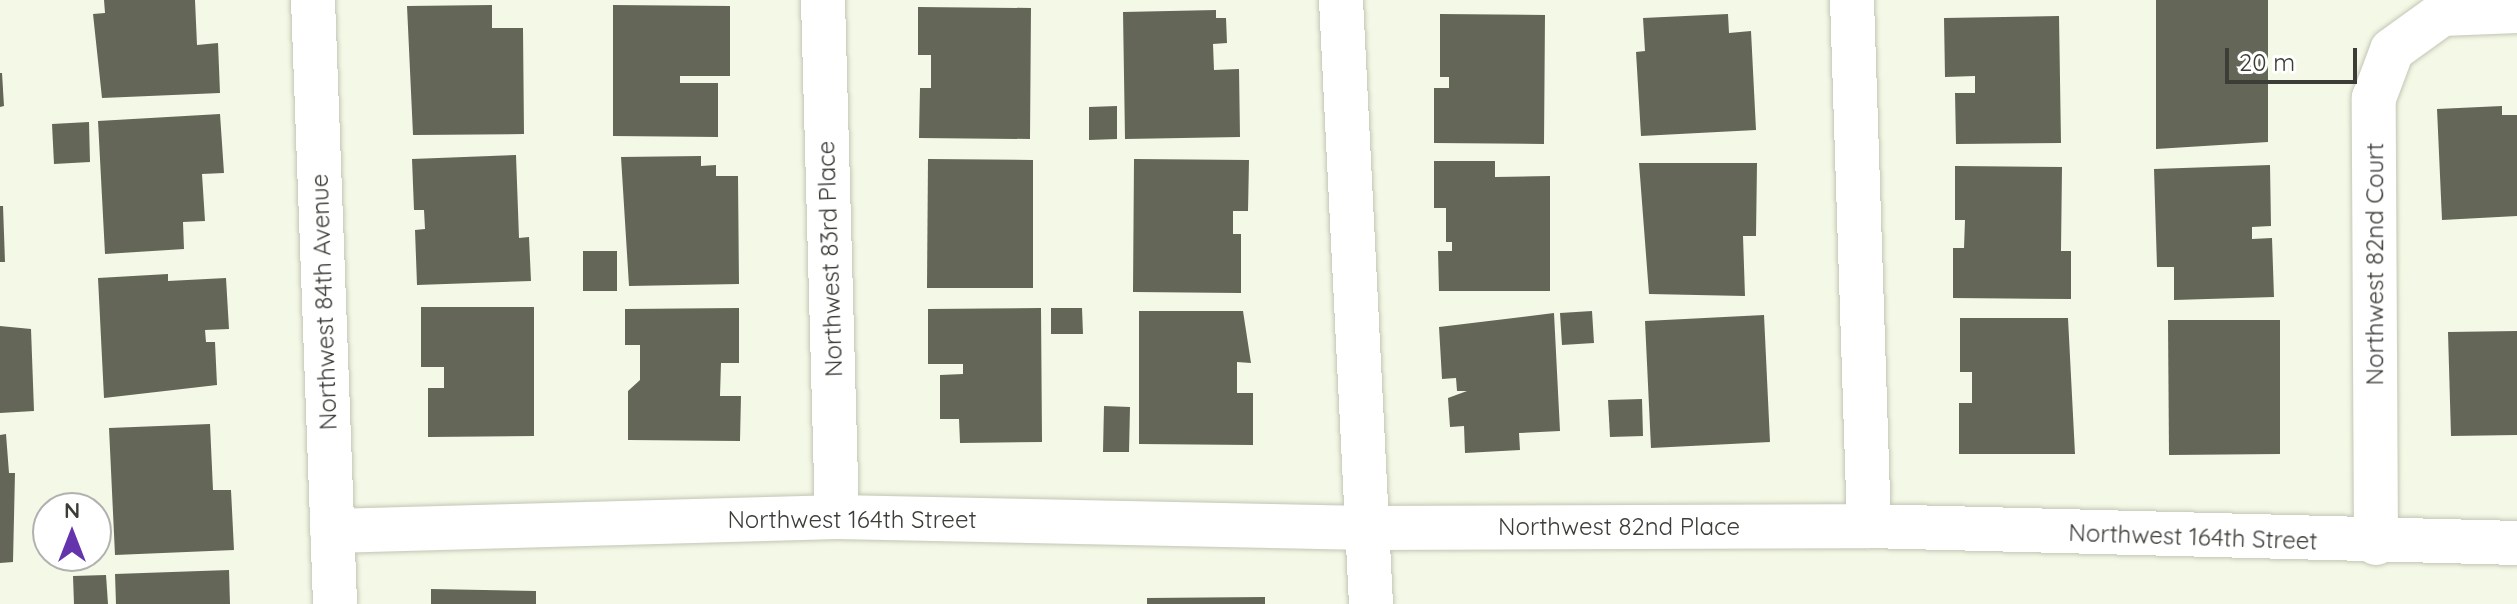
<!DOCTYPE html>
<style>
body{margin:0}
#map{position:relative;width:2517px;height:604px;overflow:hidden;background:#f4f8e6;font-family:Quicksand,sans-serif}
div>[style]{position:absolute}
.building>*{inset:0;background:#646758}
.roads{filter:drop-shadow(0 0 2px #c2c6b5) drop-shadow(0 0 2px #c2c6b5)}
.minor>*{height:44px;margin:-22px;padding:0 22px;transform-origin:22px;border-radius:22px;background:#fff}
span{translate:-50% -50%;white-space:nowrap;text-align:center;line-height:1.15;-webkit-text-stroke:8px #fff;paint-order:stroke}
.street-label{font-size:24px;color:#3b3d36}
.north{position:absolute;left:32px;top:492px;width:80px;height:80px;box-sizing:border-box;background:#fff;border:2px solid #b1b1af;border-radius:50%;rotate:0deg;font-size:22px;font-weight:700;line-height:32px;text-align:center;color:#3b3d36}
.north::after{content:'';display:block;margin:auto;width:28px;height:36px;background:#6434ac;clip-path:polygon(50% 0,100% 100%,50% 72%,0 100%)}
.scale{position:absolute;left:2225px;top:48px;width:132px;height:36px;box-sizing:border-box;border:4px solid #3b3d36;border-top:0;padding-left:10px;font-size:24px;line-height:28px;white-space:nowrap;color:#3b3d36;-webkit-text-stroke:6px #fff;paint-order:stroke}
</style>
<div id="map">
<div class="building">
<div style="clip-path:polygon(104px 0,195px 0,197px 45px,218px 43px,220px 93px,102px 98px,93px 14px,105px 13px)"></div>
<div style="clip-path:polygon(2156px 0,2268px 0,2268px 142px,2156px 149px)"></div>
<div style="clip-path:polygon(492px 5px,492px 28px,523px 28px,524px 134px,413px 135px,407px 6px)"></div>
<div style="clip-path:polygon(613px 5px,730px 6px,730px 76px,680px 76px,680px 83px,718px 83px,718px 137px,613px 136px)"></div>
<div style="clip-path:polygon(918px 7px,1031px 8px,1030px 139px,919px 138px,920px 88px,931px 88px,931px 55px,918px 55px)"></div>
<div style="clip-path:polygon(1216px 10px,1216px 18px,1226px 18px,1227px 43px,1213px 44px,1214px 70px,1239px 69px,1240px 137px,1125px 139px,1123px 12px)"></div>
<div style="clip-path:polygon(1440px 14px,1545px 15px,1544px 144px,1434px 143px,1434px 88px,1449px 88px,1449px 77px,1440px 77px)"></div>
<div style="clip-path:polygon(1728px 14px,1729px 33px,1751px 31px,1756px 130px,1641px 136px,1636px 52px,1645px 51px,1643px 18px)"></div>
<div style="clip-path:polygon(2059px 16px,2061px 143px,1956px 144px,1955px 93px,1975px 93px,1975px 76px,1945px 77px,1944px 18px)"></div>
<div style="clip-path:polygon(0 73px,2px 73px,4px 106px,0 107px)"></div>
<div style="clip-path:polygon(1117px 106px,1117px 139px,1089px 140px,1089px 107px)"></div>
<div style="clip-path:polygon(2502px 106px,2502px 115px,2517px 115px,2517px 216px,2442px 220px,2437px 109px)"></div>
<div style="clip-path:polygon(220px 114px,224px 173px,202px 174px,205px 221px,183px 222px,184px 249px,105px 254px,98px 121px)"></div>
<div style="clip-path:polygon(89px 122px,90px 162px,54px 164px,52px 124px)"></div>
<div style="clip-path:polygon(516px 155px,519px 238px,529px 237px,531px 281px,417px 285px,415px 230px,425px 229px,424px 210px,414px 210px,412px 159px)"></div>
<div style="clip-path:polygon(701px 156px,701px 166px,716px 165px,716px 176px,738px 176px,739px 284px,629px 286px,621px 157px)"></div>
<div style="clip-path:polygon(928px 159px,1033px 160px,1033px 288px,927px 288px)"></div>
<div style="clip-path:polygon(1134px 159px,1249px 160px,1248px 211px,1233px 211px,1233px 234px,1241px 234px,1241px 293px,1133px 292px)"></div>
<div style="clip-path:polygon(1434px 161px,1495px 161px,1495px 177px,1550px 176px,1550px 291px,1439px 291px,1438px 251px,1452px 251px,1452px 242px,1446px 242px,1446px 208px,1434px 208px)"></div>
<div style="clip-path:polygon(1639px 163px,1757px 163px,1756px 236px,1743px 236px,1745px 296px,1649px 294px)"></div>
<div style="clip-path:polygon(2270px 165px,2271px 226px,2252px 227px,2252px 239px,2272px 238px,2274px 297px,2174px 300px,2174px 267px,2157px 267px,2154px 169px)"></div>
<div style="clip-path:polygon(1955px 166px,2062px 167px,2061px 251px,2071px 251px,2071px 299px,1953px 298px,1953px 248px,1964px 248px,1965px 220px,1955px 220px)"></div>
<div style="clip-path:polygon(0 206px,3px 206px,5px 262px,0 262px)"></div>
<div style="clip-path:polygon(583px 251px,617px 251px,617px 291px,583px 291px)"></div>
<div style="clip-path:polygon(168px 274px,168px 281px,226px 278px,229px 329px,205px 330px,206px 342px,215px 342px,217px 385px,104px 398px,98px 278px)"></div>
<div style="clip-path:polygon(421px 307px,534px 307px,534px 436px,428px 437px,428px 388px,444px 388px,444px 367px,421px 367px)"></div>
<div style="clip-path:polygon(739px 308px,739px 363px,721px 363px,720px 396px,741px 396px,740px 441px,628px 440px,628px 391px,640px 380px,640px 345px,625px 345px,625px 309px)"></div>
<div style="clip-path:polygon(1041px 308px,1042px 442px,960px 443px,959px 419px,940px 419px,940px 375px,963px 374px,963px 364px,928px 364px,928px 309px)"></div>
<div style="clip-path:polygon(1051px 308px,1082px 308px,1083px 334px,1051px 334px)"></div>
<div style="clip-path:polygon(1139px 311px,1243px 311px,1251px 363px,1237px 362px,1237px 393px,1253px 393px,1253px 445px,1139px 444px)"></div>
<div style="clip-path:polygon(1592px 311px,1594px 343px,1562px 345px,1560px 313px)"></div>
<div style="clip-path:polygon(1554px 313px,1560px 431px,1519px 433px,1520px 450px,1465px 453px,1464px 426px,1450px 427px,1448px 398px,1467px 391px,1457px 391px,1456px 378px,1442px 379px,1439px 327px)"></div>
<div style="clip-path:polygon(1764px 315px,1770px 442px,1651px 448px,1645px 321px)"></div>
<div style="clip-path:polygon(1960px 318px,2068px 318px,2075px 454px,1959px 454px,1959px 403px,1972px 403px,1972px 372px,1960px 372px)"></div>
<div style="clip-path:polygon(2168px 320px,2280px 320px,2280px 454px,2169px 455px)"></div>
<div style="clip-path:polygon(0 326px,31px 329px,34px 411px,0 413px)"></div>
<div style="clip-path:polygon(2517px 331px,2517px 435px,2451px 436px,2448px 332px)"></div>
<div style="clip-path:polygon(1642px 399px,1643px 436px,1610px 437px,1608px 400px)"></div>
<div style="clip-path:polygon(1104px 406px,1130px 407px,1129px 452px,1103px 452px)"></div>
<div style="clip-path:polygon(210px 424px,213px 490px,231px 490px,234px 550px,115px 555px,109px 428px)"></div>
<div style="clip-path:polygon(6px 434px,9px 473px,15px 473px,13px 562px,0 563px,0 435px)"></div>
<div style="clip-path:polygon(229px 570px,230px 604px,116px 604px,115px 574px)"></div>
<div style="clip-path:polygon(106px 575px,108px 604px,74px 604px,73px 576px)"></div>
<div style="clip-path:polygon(431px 589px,536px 591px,536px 604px,431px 604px)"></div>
<div style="clip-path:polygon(1265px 597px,1265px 604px,1147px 604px,1147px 598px)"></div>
</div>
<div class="roads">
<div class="minor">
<div style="left:313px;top:0;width:604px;rotate:87.91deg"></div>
<div style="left:823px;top:0;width:517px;rotate:88.45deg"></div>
<div style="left:1341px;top:0;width:605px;rotate:87.16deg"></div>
<div style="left:1852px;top:0;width:526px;rotate:88.15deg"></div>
<div style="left:332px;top:531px;width:505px;rotate:-1.59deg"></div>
<div style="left:837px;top:517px;width:535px;rotate:1.18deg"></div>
<div style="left:1372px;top:528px;width:497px;rotate:-0.2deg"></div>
<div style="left:1869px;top:526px;width:648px;rotate:1.5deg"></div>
<div style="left:2376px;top:543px;width:445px;rotate:-90.3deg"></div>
<div style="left:2374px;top:98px;width:51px;rotate:-69.4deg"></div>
<div style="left:2392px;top:50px;width:62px;rotate:-35.8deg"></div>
<div style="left:2442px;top:14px;width:75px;rotate:-2.3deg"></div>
</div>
</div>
<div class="street-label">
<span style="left:830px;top:259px;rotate:-92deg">Northwest 83rd Place</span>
<span style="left:2375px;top:264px;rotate:-90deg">Northwest 82nd Court</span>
<span style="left:324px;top:302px;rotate:-92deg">Northwest 84th Avenue</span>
<span style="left:852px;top:520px">Northwest 164th Street</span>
<span style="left:1619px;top:527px">Northwest 82nd Place</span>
<span style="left:2193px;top:537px;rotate:2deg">Northwest 164th Street</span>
</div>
<div class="north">N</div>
<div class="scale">20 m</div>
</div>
